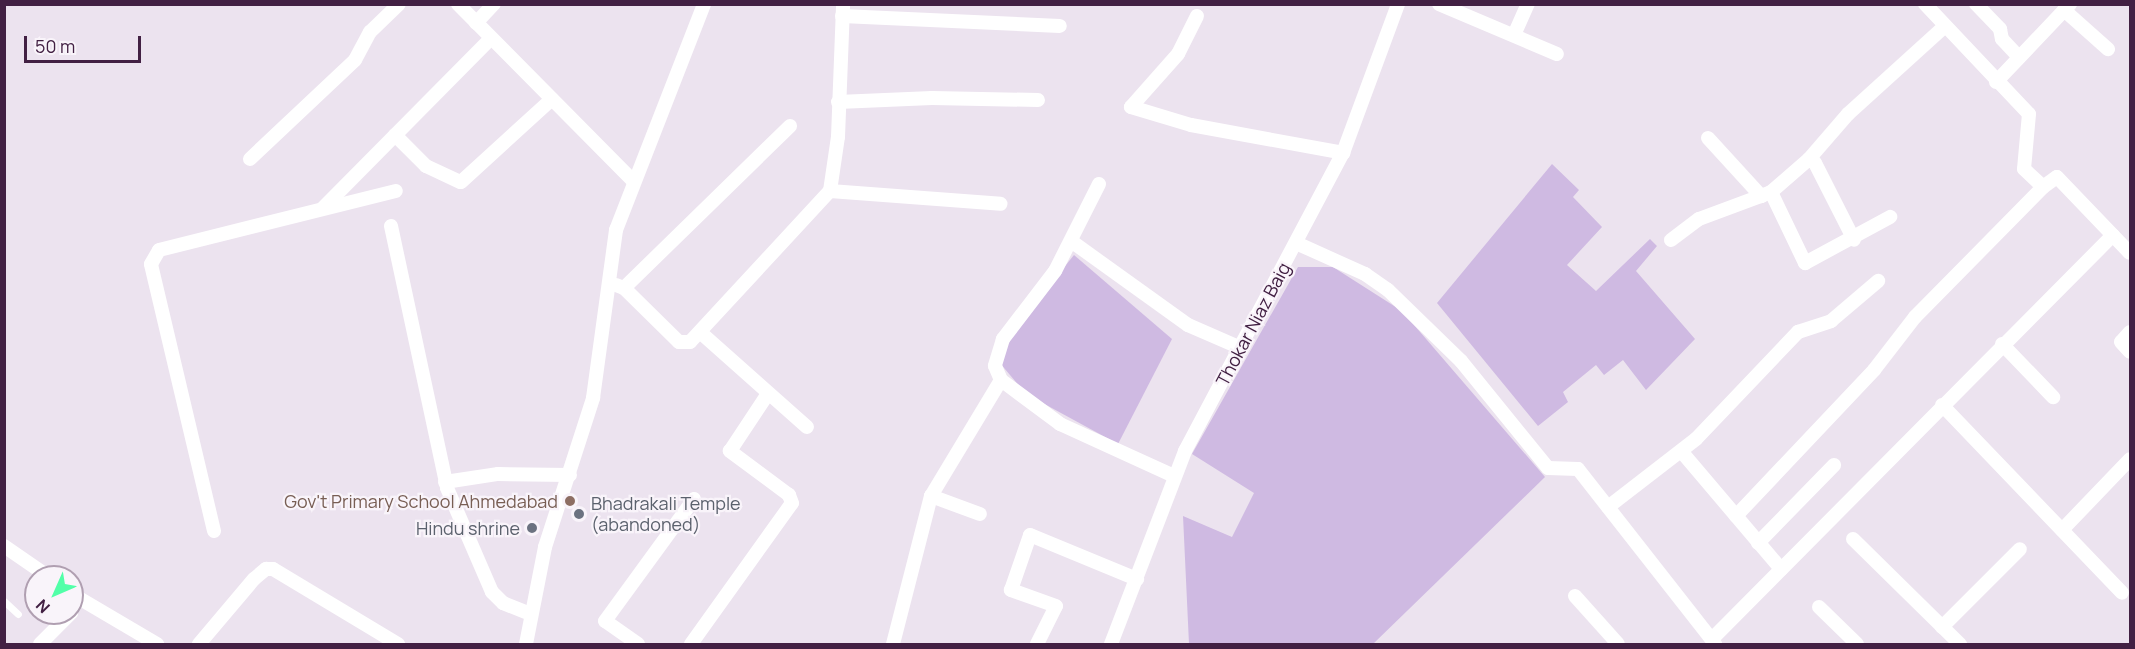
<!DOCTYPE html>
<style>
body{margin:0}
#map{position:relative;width:2135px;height:649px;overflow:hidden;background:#ece3ef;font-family:Manrope,sans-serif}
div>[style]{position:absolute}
.green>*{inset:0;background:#cfbae2}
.lane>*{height:7px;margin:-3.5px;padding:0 3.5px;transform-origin:3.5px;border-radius:3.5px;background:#fff}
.street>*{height:14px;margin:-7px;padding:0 7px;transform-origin:7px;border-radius:7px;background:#fff}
.dots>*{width:16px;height:16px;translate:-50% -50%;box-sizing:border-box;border:3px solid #f9f4fa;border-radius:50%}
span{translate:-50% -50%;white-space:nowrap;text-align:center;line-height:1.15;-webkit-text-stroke:4.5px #f9f4fa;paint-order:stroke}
.street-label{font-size:18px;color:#422043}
.education-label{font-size:18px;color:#785e54}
.right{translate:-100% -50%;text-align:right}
.worship-label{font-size:18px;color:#5b616d}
.left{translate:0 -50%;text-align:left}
.frame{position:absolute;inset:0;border:6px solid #422043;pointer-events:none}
.north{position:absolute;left:24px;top:565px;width:60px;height:60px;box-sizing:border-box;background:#f9f4fa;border:2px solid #b09fb1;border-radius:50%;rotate:225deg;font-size:16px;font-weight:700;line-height:24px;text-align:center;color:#422043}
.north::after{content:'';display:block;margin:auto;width:21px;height:27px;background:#51ffa8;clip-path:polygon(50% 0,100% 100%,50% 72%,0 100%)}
.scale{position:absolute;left:24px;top:36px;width:117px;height:27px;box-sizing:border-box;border:3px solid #422043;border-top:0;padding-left:8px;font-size:18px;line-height:21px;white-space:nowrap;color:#422043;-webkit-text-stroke:4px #f9f4fa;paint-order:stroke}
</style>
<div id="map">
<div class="green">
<div style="clip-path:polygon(1552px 164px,1579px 190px,1573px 197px,1602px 227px,1567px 265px,1596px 291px,1650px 239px,1657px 246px,1636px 271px,1695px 339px,1646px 390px,1623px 360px,1604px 375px,1596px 365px,1563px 392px,1568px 402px,1538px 426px,1437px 303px)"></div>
<div style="clip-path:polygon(1074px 255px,1172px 339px,1118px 444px,1026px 394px,999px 362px,1006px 339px)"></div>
<div style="clip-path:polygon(1298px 267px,1333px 267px,1402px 311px,1545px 477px,1373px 644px,1189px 644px,1183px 516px,1232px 537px,1254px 493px,1192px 454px)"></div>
</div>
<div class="lane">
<div style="left:4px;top:601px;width:19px;rotate:43deg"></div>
</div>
<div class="street">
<div style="left:458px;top:4px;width:250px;rotate:45.3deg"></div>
<div style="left:1439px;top:4px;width:128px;rotate:23deg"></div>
<div style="left:1925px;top:4px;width:151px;rotate:46.6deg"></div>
<div style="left:2029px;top:114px;width:55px;rotate:95.2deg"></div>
<div style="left:2024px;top:169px;width:26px;rotate:43deg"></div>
<div style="left:2043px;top:187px;width:17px;rotate:-36deg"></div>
<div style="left:2057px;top:177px;width:105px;rotate:46.2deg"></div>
<div style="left:1976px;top:4px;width:35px;rotate:46deg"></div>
<div style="left:2000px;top:29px;width:10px;rotate:79deg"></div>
<div style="left:2002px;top:39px;width:25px;rotate:47deg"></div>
<div style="left:2064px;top:10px;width:59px;rotate:41.6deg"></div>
<div style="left:842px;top:16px;width:218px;rotate:2.6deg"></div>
<div style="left:1197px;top:16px;width:42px;rotate:116.6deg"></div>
<div style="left:1178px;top:54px;width:71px;rotate:131.6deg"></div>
<div style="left:1131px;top:107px;width:63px;rotate:16.7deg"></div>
<div style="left:1191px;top:125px;width:155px;rotate:10.4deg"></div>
<div style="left:476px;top:23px;width:26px;rotate:-47deg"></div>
<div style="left:1514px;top:35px;width:34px;rotate:-66deg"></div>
<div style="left:1996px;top:82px;width:108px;rotate:-46.5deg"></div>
<div style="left:838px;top:102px;width:94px;rotate:-2.4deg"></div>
<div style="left:932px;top:98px;width:106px;rotate:1.1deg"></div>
<div style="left:395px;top:135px;width:44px;rotate:45deg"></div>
<div style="left:426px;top:166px;width:38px;rotate:25deg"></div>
<div style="left:461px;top:182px;width:123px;rotate:-42.4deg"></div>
<div style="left:1708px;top:138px;width:79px;rotate:47.6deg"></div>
<div style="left:1761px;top:196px;width:11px;rotate:-22deg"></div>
<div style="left:1771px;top:192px;width:50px;rotate:-41deg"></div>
<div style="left:1809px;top:159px;width:60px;rotate:-49.1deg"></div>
<div style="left:1848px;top:114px;width:131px;rotate:-42.2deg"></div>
<div style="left:250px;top:159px;width:144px;rotate:-43.3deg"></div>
<div style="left:355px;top:60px;width:32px;rotate:-62deg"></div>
<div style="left:370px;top:32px;width:40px;rotate:-44deg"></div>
<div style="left:1809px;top:159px;width:7px;rotate:34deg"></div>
<div style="left:1815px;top:163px;width:86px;rotate:63.1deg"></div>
<div style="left:1099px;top:184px;width:97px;rotate:116.8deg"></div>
<div style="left:1055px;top:271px;width:86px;rotate:127.4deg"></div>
<div style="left:1003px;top:339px;width:28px;rotate:107deg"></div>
<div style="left:995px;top:366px;width:15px;rotate:67deg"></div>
<div style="left:1001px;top:380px;width:74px;rotate:36.7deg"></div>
<div style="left:1060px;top:424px;width:125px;rotate:24.5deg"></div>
<div style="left:830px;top:191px;width:171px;rotate:4.3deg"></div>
<div style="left:1771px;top:192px;width:79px;rotate:64.4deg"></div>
<div style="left:1805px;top:263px;width:97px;rotate:-28.4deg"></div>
<div style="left:323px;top:208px;width:239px;rotate:-45.3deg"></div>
<div style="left:391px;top:226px;width:268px;rotate:77.9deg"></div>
<div style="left:447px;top:488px;width:113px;rotate:66.6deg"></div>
<div style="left:492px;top:592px;width:16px;rotate:45deg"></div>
<div style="left:503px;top:603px;width:29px;rotate:22deg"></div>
<div style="left:1671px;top:240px;width:35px;rotate:-37deg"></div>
<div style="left:1699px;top:219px;width:66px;rotate:-20.4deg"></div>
<div style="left:1071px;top:241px;width:144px;rotate:35.7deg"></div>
<div style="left:1188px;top:325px;width:58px;rotate:23.5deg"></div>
<div style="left:1296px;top:243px;width:76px;rotate:24.2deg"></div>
<div style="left:1365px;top:274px;width:28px;rotate:35deg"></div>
<div style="left:1388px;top:290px;width:102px;rotate:44.2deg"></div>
<div style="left:1461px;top:361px;width:138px;rotate:50.9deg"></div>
<div style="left:1548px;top:468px;width:30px;rotate:2deg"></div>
<div style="left:1578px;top:469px;width:222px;rotate:51.9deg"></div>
<div style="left:616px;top:285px;width:9px;rotate:21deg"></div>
<div style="left:624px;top:288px;width:232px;rotate:-44.3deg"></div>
<div style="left:624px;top:288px;width:77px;rotate:44.5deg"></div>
<div style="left:679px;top:342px;width:11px"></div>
<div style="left:690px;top:342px;width:206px;rotate:-47.2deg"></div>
<div style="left:830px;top:191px;width:55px;rotate:-81.6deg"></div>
<div style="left:838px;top:137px;width:133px;rotate:-87.8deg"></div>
<div style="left:700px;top:332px;width:143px;rotate:41.6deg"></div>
<div style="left:2130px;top:332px;width:13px;rotate:132deg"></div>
<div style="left:2121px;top:342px;width:13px;rotate:48deg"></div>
<div style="left:2002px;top:344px;width:74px;rotate:46.1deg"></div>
<div style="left:1942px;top:405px;width:260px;rotate:46.2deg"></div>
<div style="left:1681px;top:451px;width:155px;rotate:49.7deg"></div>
<div style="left:445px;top:482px;width:54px;rotate:-8.6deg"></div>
<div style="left:498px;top:474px;width:72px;rotate:0.8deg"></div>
<div style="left:931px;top:496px;width:52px;rotate:20.2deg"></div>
<div style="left:1608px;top:507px;width:111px;rotate:-37.7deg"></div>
<div style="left:1696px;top:439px;width:148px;rotate:-46.4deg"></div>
<div style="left:1798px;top:332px;width:35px;rotate:-18deg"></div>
<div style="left:1831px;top:321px;width:62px;rotate:-40.4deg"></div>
<div style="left:1736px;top:516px;width:201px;rotate:-46.6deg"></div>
<div style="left:1874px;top:370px;width:67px;rotate:-52.3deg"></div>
<div style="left:1915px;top:317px;width:182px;rotate:-45.4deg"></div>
<div style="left:2062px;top:530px;width:98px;rotate:-46.2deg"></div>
<div style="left:214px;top:531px;width:274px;rotate:-103.3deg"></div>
<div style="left:151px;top:264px;width:16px;rotate:-60deg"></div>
<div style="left:159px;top:250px;width:244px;rotate:-14deg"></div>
<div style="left:1853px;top:539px;width:150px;rotate:44.5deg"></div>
<div style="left:1758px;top:543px;width:109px;rotate:-45.7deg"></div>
<div style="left:4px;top:546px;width:55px;rotate:34.6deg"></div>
<div style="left:72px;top:594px;width:99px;rotate:30.5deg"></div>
<div style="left:1575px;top:596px;width:64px;rotate:48.1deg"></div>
<div style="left:1819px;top:607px;width:53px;rotate:44.2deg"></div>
<div style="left:1942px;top:627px;width:110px;rotate:-45deg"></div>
<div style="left:1712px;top:639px;width:569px;rotate:-45.21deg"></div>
<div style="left:40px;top:644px;width:44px;rotate:-45deg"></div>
<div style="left:199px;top:644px;width:85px;rotate:-49.8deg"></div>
<div style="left:254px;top:579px;width:16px;rotate:-40deg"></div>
<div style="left:266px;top:569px;width:7px"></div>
<div style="left:273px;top:569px;width:146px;rotate:31deg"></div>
<div style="left:526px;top:644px;width:99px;rotate:-78.9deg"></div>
<div style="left:545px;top:547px;width:157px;rotate:-72.1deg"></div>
<div style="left:593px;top:398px;width:170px;rotate:-82.2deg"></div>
<div style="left:616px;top:230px;width:243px;rotate:-68.7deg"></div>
<div style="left:638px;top:644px;width:40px;rotate:-145.1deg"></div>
<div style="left:605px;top:621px;width:151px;rotate:-53.9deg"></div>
<div style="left:691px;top:644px;width:173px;rotate:-54.4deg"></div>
<div style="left:792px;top:503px;width:9px;rotate:-111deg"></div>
<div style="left:789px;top:495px;width:74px;rotate:-143.3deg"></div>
<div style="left:730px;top:451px;width:67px;rotate:-56.5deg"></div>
<div style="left:893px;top:644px;width:153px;rotate:-75.6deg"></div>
<div style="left:931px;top:496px;width:135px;rotate:-58.9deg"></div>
<div style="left:1037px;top:644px;width:42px;rotate:-63.4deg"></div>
<div style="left:1056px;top:606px;width:48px;rotate:-160.4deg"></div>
<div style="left:1011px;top:590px;width:58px;rotate:-70.9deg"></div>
<div style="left:1030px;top:535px;width:116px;rotate:22.4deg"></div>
<div style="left:1111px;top:644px;width:207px;rotate:-69deg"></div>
<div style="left:1185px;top:451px;width:337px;rotate:-62.1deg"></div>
<div style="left:1343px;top:153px;width:159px;rotate:-69.7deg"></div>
</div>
<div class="dots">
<div style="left:570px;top:501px;background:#8d6e63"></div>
<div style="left:579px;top:514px;background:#6b7280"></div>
<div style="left:532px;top:528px;background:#6b7280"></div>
</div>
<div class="street-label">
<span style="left:1253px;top:324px;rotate:-62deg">Thokar Niaz Baig</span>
</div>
<div class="education-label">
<span class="right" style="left:558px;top:501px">Gov't Primary School Ahmedabad</span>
</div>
<div class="worship-label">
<span class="left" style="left:591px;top:514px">Bhadrakali Temple<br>(abandoned)</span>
<span class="right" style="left:520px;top:528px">Hindu shrine</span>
</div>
<div class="frame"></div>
<div class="north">N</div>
<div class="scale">50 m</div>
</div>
